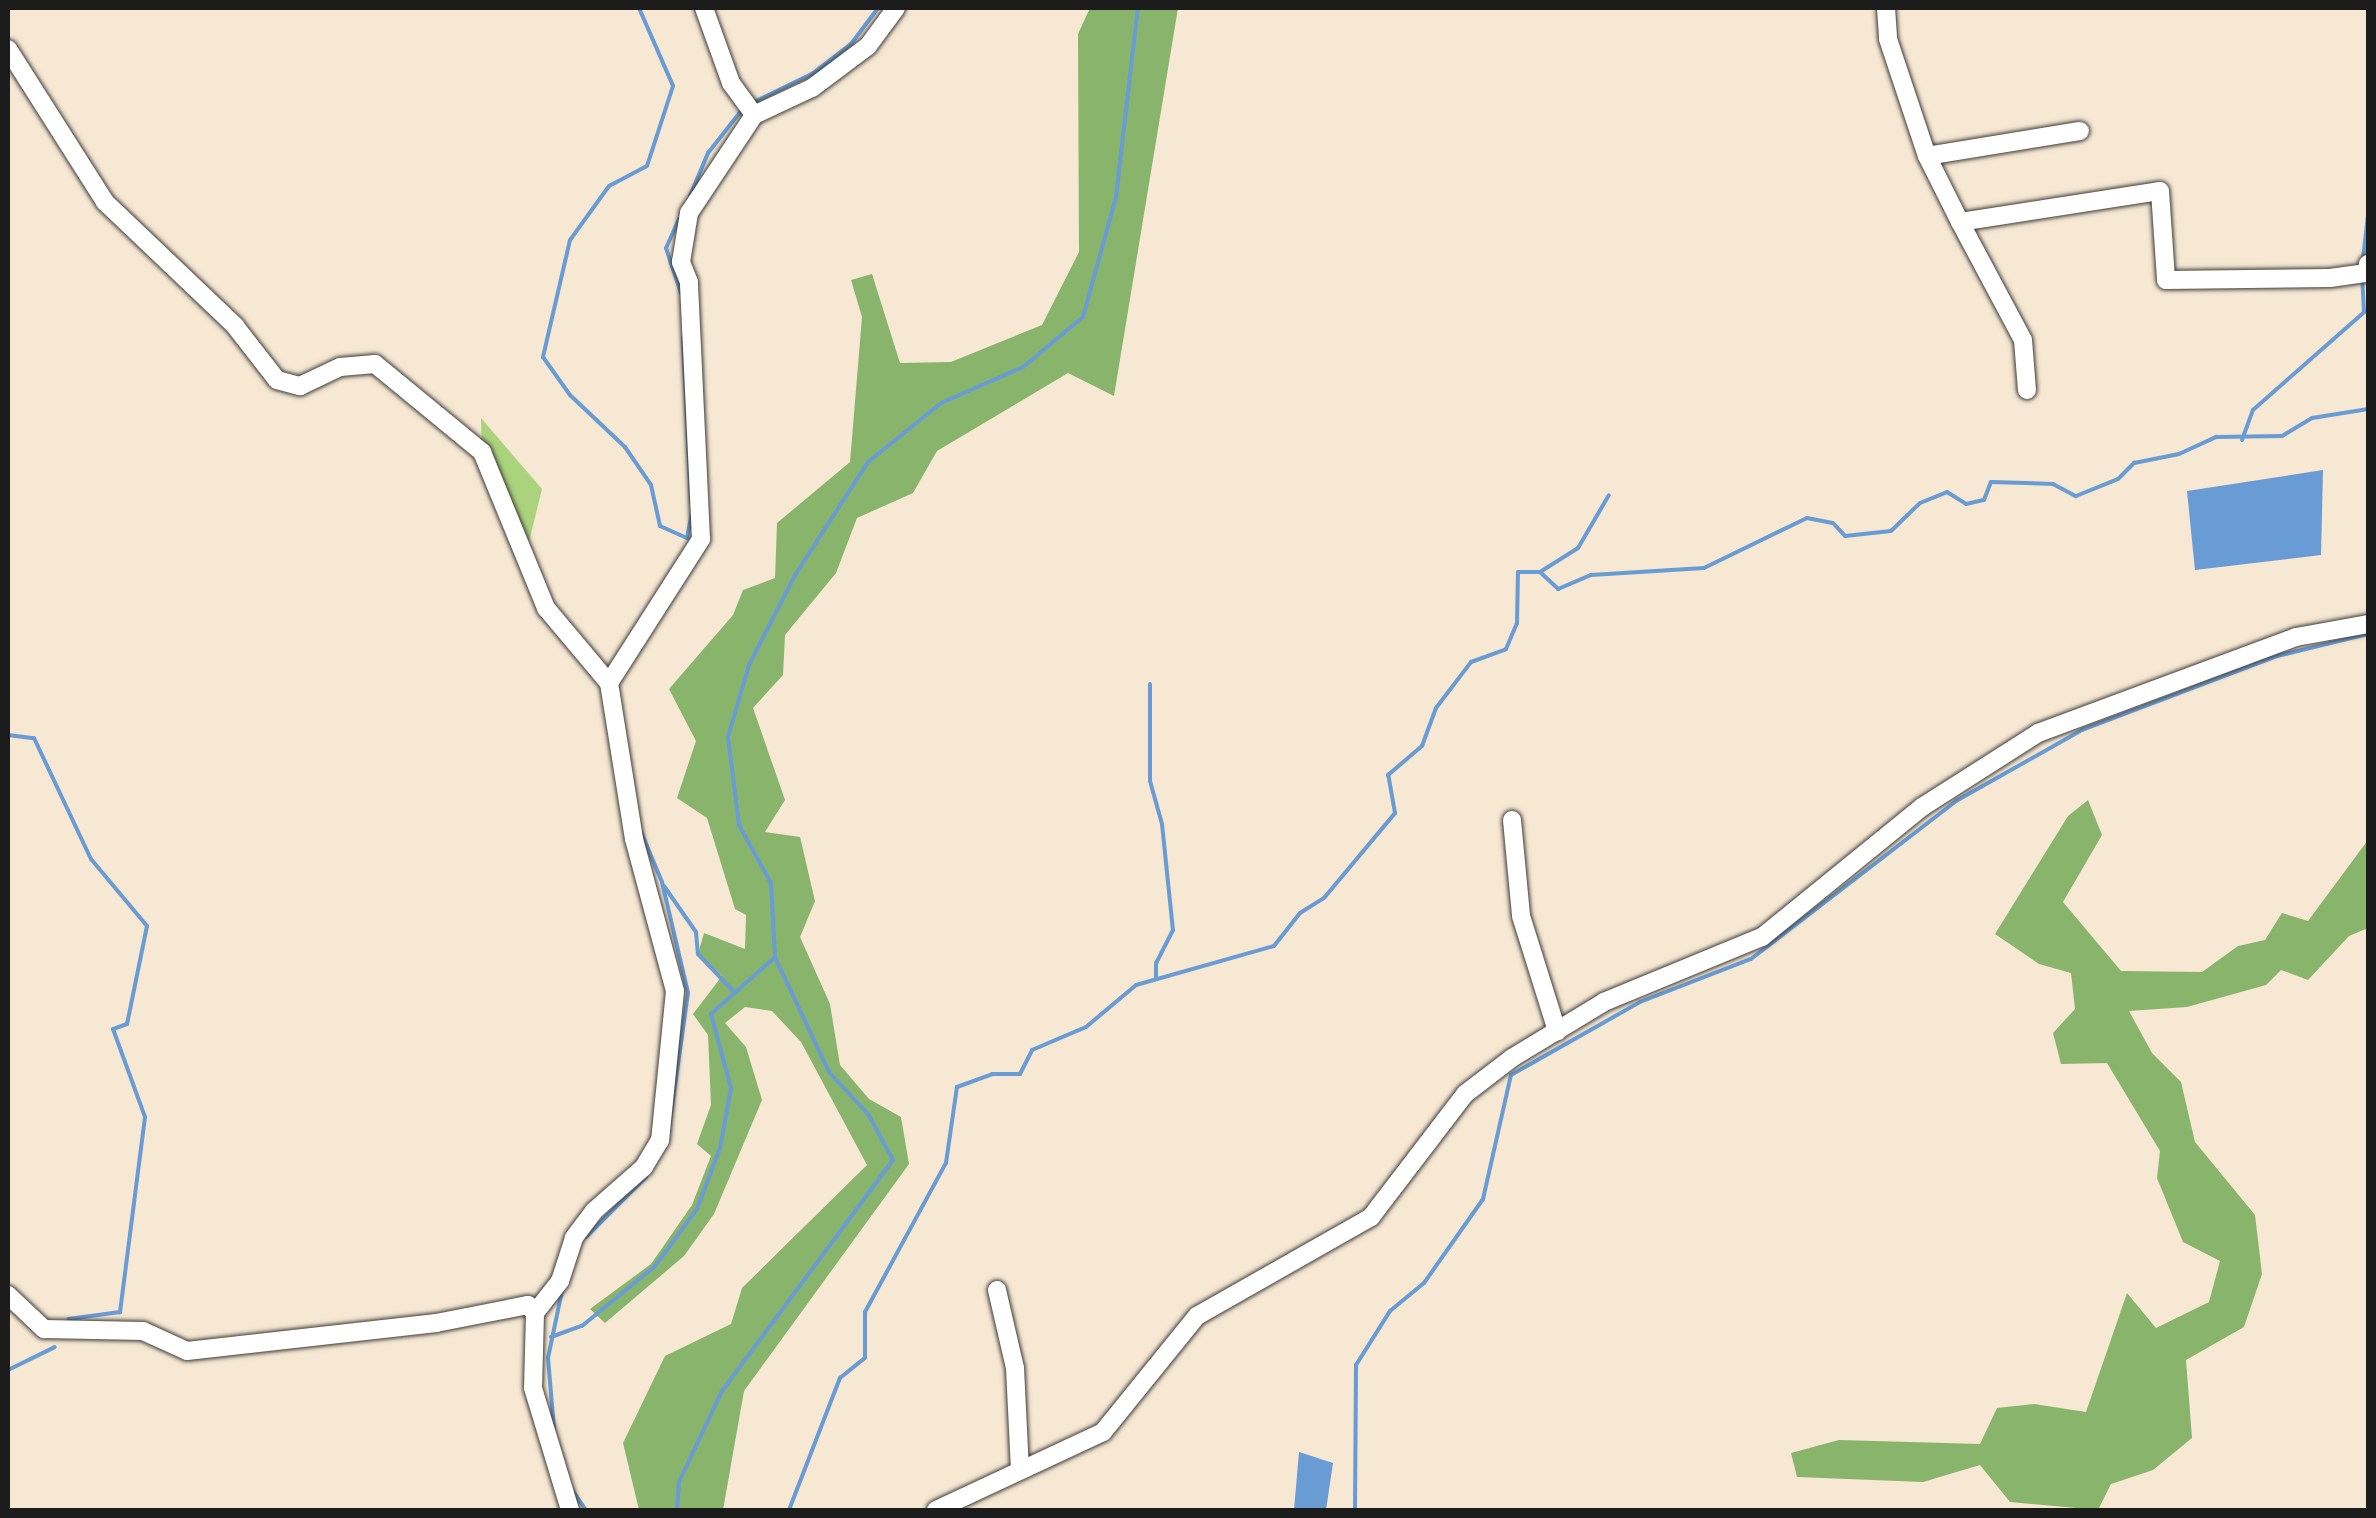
<!DOCTYPE html>
<style>
body{margin:0}
#map{position:relative;width:2376px;height:1518px;overflow:hidden;background:#f6e8d3;font-family:"Old Standard TT",serif}
div>[style]{position:absolute}
.green>*{inset:0;background:#abd27c}
.forest>*{inset:0;background:#88b46c}
.water>*{inset:0;background:#699cd4}
.stream>*{height:4px;margin:-2px;padding:0 2px;transform-origin:2px;border-radius:2px;background:#699cd4}
.roads{filter:drop-shadow(0 0 2px #3d3b37) drop-shadow(0 0 2px #3d3b37)}
.minor>*{height:18px;margin:-9px;padding:0 9px;transform-origin:9px;border-radius:9px;background:#fff}
span{translate:-50% -50%;white-space:nowrap;text-align:center;line-height:1.15;-webkit-text-stroke:8px #fff;paint-order:stroke}
.frame{position:absolute;inset:0;border:10px solid #1c1c1c;pointer-events:none}
</style>
<div id="map">
<div class="green">
<div style="clip-path:polygon(481px 418px,542px 489px,525px 558px,482px 452px)"></div>
</div>
<div class="forest">
<div style="clip-path:polygon(1090px 8px,1178px 8px,1114px 396px,1068px 373px,937px 451px,913px 493px,857px 518px,836px 573px,785px 635px,783px 675px,753px 708px,785px 800px,765px 832px,800px 837px,815px 901px,800px 937px,830px 1004px,840px 1065px,869px 1099px,901px 1117px,909px 1164px,744px 1391px,723px 1510px,639px 1510px,623px 1443px,665px 1356px,731px 1324px,742px 1288px,867px 1165px,801px 1042px,772px 1011px,745px 1007px,725px 1023px,746px 1047px,762px 1100px,714px 1214px,684px 1256px,605px 1323px,590px 1309px,651px 1264px,692px 1205px,711px 1156px,697px 1144px,711px 1105px,708px 1035px,693px 1014px,722px 976px,698px 954px,704px 933px,745px 949px,746px 915px,735px 909px,707px 818px,677px 798px,696px 741px,669px 689px,733px 615px,743px 590px,775px 578px,777px 523px,850px 462px,862px 317px,851px 280px,872px 274px,900px 363px,951px 362px,1042px 325px,1079px 252px,1078px 34px)"></div>
<div style="clip-path:polygon(2088px 800px,2102px 835px,2063px 902px,2121px 971px,2202px 972px,2238px 946px,2265px 940px,2282px 913px,2308px 921px,2368px 840px,2368px 928px,2349px 936px,2308px 980px,2281px 970px,2266px 985px,2187px 1007px,2129px 1011px,2152px 1053px,2181px 1082px,2195px 1142px,2255px 1215px,2262px 1274px,2244px 1327px,2186px 1360px,2192px 1438px,2153px 1470px,2111px 1484px,2098px 1510px,2010px 1502px,1980px 1465px,1923px 1482px,1797px 1477px,1791px 1453px,1839px 1440px,1980px 1444px,1997px 1408px,2034px 1404px,2086px 1412px,2127px 1293px,2156px 1328px,2209px 1302px,2220px 1261px,2183px 1242px,2157px 1178px,2160px 1151px,2107px 1063px,2061px 1064px,2053px 1033px,2075px 1009px,2071px 973px,2039px 964px,1995px 934px,2068px 816px)"></div>
</div>
<div class="water">
<div style="clip-path:polygon(2323px 470px,2321px 555px,2195px 570px,2187px 491px)"></div>
<div style="clip-path:polygon(1299px 1452px,1333px 1463px,1326px 1510px,1294px 1510px)"></div>
</div>
<div class="stream">
<div style="left:639px;top:8px;width:85px;rotate:66.4deg"></div>
<div style="left:673px;top:86px;width:84px;rotate:108deg"></div>
<div style="left:647px;top:166px;width:43px;rotate:152.2deg"></div>
<div style="left:609px;top:186px;width:67px;rotate:125.8deg"></div>
<div style="left:570px;top:240px;width:120px;rotate:103deg"></div>
<div style="left:543px;top:357px;width:47px;rotate:54.6deg"></div>
<div style="left:570px;top:395px;width:76px;rotate:43.4deg"></div>
<div style="left:625px;top:447px;width:46px;rotate:55.6deg"></div>
<div style="left:651px;top:485px;width:42px;rotate:77.6deg"></div>
<div style="left:660px;top:526px;width:30px;rotate:24deg"></div>
<div style="left:687px;top:538px;width:26px;rotate:-79deg"></div>
<div style="left:754px;top:102px;width:64px;rotate:-25.8deg"></div>
<div style="left:812px;top:74px;width:49px;rotate:-37.6deg"></div>
<div style="left:851px;top:44px;width:45px;rotate:-53.1deg"></div>
<div style="left:690px;top:196px;width:47px;rotate:-67.3deg"></div>
<div style="left:708px;top:153px;width:53px;rotate:-51.8deg"></div>
<div style="left:679px;top:219px;width:32px;rotate:114deg"></div>
<div style="left:666px;top:248px;width:47px;rotate:71.6deg"></div>
<div style="left:2363px;top:259px;width:44px;rotate:-83.5deg"></div>
<div style="left:683px;top:338px;width:165px;rotate:87.2deg"></div>
<div style="left:2242px;top:440px;width:32px;rotate:-70deg"></div>
<div style="left:2253px;top:410px;width:148px;rotate:-41.4deg"></div>
<div style="left:2364px;top:312px;width:34px;rotate:-93deg"></div>
<div style="left:1540px;top:572px;width:25px;rotate:43deg"></div>
<div style="left:1558px;top:589px;width:36px;rotate:-23deg"></div>
<div style="left:1591px;top:575px;width:113px;rotate:-3.5deg"></div>
<div style="left:1704px;top:568px;width:114px;rotate:-25.9deg"></div>
<div style="left:1807px;top:518px;width:26px;rotate:11deg"></div>
<div style="left:1833px;top:523px;width:18px;rotate:47deg"></div>
<div style="left:1845px;top:536px;width:46px;rotate:-6.2deg"></div>
<div style="left:1891px;top:531px;width:40px;rotate:-44deg"></div>
<div style="left:1920px;top:503px;width:29px;rotate:-22deg"></div>
<div style="left:1947px;top:492px;width:22px;rotate:32deg"></div>
<div style="left:1966px;top:504px;width:18px;rotate:-13deg"></div>
<div style="left:1984px;top:500px;width:19px;rotate:-69deg"></div>
<div style="left:1991px;top:482px;width:62px;rotate:1.8deg"></div>
<div style="left:2053px;top:484px;width:26px;rotate:28deg"></div>
<div style="left:2076px;top:496px;width:45px;rotate:-22deg"></div>
<div style="left:2118px;top:479px;width:23px;rotate:-45deg"></div>
<div style="left:2134px;top:463px;width:46px;rotate:-11.3deg"></div>
<div style="left:2179px;top:454px;width:41px;rotate:-24.7deg"></div>
<div style="left:2216px;top:437px;width:66px;rotate:-0.9deg"></div>
<div style="left:2282px;top:436px;width:35px;rotate:-31deg"></div>
<div style="left:2312px;top:418px;width:57px;rotate:-9.1deg"></div>
<div style="left:1150px;top:684px;width:97px;rotate:90deg"></div>
<div style="left:1150px;top:781px;width:45px;rotate:74.4deg"></div>
<div style="left:1162px;top:824px;width:107px;rotate:84.1deg"></div>
<div style="left:1173px;top:930px;width:37px;rotate:117deg"></div>
<div style="left:1156px;top:963px;width:15px;rotate:90deg"></div>
<div style="left:8px;top:735px;width:26px;rotate:7deg"></div>
<div style="left:34px;top:738px;width:134px;rotate:64.8deg"></div>
<div style="left:91px;top:859px;width:87px;rotate:50.1deg"></div>
<div style="left:147px;top:926px;width:100px;rotate:101.5deg"></div>
<div style="left:127px;top:1024px;width:15px;rotate:160deg"></div>
<div style="left:113px;top:1029px;width:94px;rotate:70deg"></div>
<div style="left:145px;top:1117px;width:197px;rotate:97.3deg"></div>
<div style="left:120px;top:1312px;width:52px;rotate:172.3deg"></div>
<div style="left:641px;top:832px;width:54px;rotate:67.2deg"></div>
<div style="left:662px;top:882px;width:114px;rotate:76.8deg"></div>
<div style="left:688px;top:993px;width:151px;rotate:98deg"></div>
<div style="left:664px;top:886px;width:56px;rotate:55.2deg"></div>
<div style="left:696px;top:932px;width:22px;rotate:85deg"></div>
<div style="left:698px;top:954px;width:54px;rotate:46.5deg"></div>
<div style="left:586px;top:1237px;width:85px;rotate:-45deg"></div>
<div style="left:551px;top:1337px;width:33px;rotate:-20deg"></div>
<div style="left:582px;top:1326px;width:94px;rotate:-39.4deg"></div>
<div style="left:655px;top:1266px;width:71px;rotate:-53.6deg"></div>
<div style="left:697px;top:1209px;width:65px;rotate:-69.3deg"></div>
<div style="left:720px;top:1148px;width:61px;rotate:-79.6deg"></div>
<div style="left:731px;top:1088px;width:77px;rotate:-105.1deg"></div>
<div style="left:711px;top:1014px;width:83px;rotate:-41.6deg"></div>
<div style="left:8px;top:1370px;width:52px;rotate:-26.1deg"></div>
<div style="left:554px;top:1429px;width:71px;rotate:-94.8deg"></div>
<div style="left:548px;top:1358px;width:68px;rotate:-78.2deg"></div>
<div style="left:573px;top:1491px;width:23px;rotate:56deg"></div>
<div style="left:677px;top:1510px;width:28px;rotate:-86deg"></div>
<div style="left:679px;top:1482px;width:101px;rotate:-64.7deg"></div>
<div style="left:722px;top:1391px;width:287px;rotate:-53.5deg"></div>
<div style="left:893px;top:1160px;width:52px;rotate:-118.5deg"></div>
<div style="left:868px;top:1114px;width:57px;rotate:-132.9deg"></div>
<div style="left:829px;top:1072px;width:127px;rotate:-115.2deg"></div>
<div style="left:775px;top:957px;width:74px;rotate:-93.1deg"></div>
<div style="left:771px;top:883px;width:66px;rotate:-118.9deg"></div>
<div style="left:739px;top:825px;width:89px;rotate:-97.1deg"></div>
<div style="left:728px;top:737px;width:75px;rotate:-73.7deg"></div>
<div style="left:749px;top:665px;width:101px;rotate:-62.9deg"></div>
<div style="left:795px;top:575px;width:135px;rotate:-57.1deg"></div>
<div style="left:868px;top:462px;width:94px;rotate:-38.9deg"></div>
<div style="left:941px;top:403px;width:90px;rotate:-23.7deg"></div>
<div style="left:1023px;top:367px;width:78px;rotate:-39.8deg"></div>
<div style="left:1083px;top:317px;width:124px;rotate:-74.6deg"></div>
<div style="left:1116px;top:197px;width:190px;rotate:-83.4deg"></div>
<div style="left:789px;top:1510px;width:142px;rotate:-68.9deg"></div>
<div style="left:840px;top:1378px;width:32px;rotate:-39deg"></div>
<div style="left:865px;top:1358px;width:46px;rotate:-90deg"></div>
<div style="left:865px;top:1312px;width:170px;rotate:-61.5deg"></div>
<div style="left:946px;top:1163px;width:77px;rotate:-81.8deg"></div>
<div style="left:957px;top:1087px;width:37px;rotate:-20deg"></div>
<div style="left:992px;top:1074px;width:28px"></div>
<div style="left:1020px;top:1074px;width:27px;rotate:-63deg"></div>
<div style="left:1032px;top:1050px;width:59px;rotate:-23.1deg"></div>
<div style="left:1086px;top:1027px;width:65px;rotate:-40deg"></div>
<div style="left:1136px;top:985px;width:143px;rotate:-15.8deg"></div>
<div style="left:1274px;top:946px;width:42px;rotate:-51.8deg"></div>
<div style="left:1300px;top:913px;width:28px;rotate:-32deg"></div>
<div style="left:1324px;top:898px;width:111px;rotate:-50.1deg"></div>
<div style="left:1395px;top:813px;width:39px;rotate:-100deg"></div>
<div style="left:1388px;top:775px;width:45px;rotate:-40.5deg"></div>
<div style="left:1422px;top:746px;width:40px;rotate:-69.8deg"></div>
<div style="left:1436px;top:708px;width:58px;rotate:-52.7deg"></div>
<div style="left:1471px;top:662px;width:37px;rotate:-20deg"></div>
<div style="left:1506px;top:649px;width:28px;rotate:-67deg"></div>
<div style="left:1517px;top:623px;width:51px;rotate:-88.9deg"></div>
<div style="left:1518px;top:572px;width:22px"></div>
<div style="left:1540px;top:572px;width:45px;rotate:-32.3deg"></div>
<div style="left:1578px;top:548px;width:61px;rotate:-59.7deg"></div>
<div style="left:1355px;top:1510px;width:145px;rotate:-89.6deg"></div>
<div style="left:1356px;top:1365px;width:64px;rotate:-57.8deg"></div>
<div style="left:1390px;top:1311px;width:44px;rotate:-39.5deg"></div>
<div style="left:1424px;top:1283px;width:103px;rotate:-54.9deg"></div>
<div style="left:1483px;top:1199px;width:127px;rotate:-77.3deg"></div>
<div style="left:1511px;top:1075px;width:148px;rotate:-29.5deg"></div>
<div style="left:1640px;top:1002px;width:119px;rotate:-21.2deg"></div>
<div style="left:1751px;top:959px;width:259px;rotate:-37.6deg"></div>
<div style="left:1956px;top:801px;width:145px;rotate:-29.4deg"></div>
<div style="left:2082px;top:730px;width:209px;rotate:-20.8deg"></div>
<div style="left:2277px;top:656px;width:94px;rotate:-13.6deg"></div>
</div>
<div class="roads">
<div class="minor">
<div style="left:704px;top:8px;width:80px;rotate:70.2deg"></div>
<div style="left:731px;top:83px;width:39px;rotate:54deg"></div>
<div style="left:1886px;top:8px;width:31px;rotate:86deg"></div>
<div style="left:1888px;top:39px;width:123px;rotate:71.6deg"></div>
<div style="left:8px;top:49px;width:181px;rotate:57.6deg"></div>
<div style="left:105px;top:202px;width:180px;rotate:43.6deg"></div>
<div style="left:235px;top:326px;width:68px;rotate:52.1deg"></div>
<div style="left:277px;top:380px;width:24px;rotate:15deg"></div>
<div style="left:300px;top:386px;width:44px;rotate:-25.4deg"></div>
<div style="left:340px;top:367px;width:35px;rotate:-5deg"></div>
<div style="left:375px;top:364px;width:139px;rotate:39.4deg"></div>
<div style="left:482px;top:452px;width:169px;rotate:67.7deg"></div>
<div style="left:546px;top:608px;width:98px;rotate:50deg"></div>
<div style="left:609px;top:683px;width:158px;rotate:80.9deg"></div>
<div style="left:634px;top:839px;width:157px;rotate:74.9deg"></div>
<div style="left:675px;top:991px;width:150px;rotate:95.7deg"></div>
<div style="left:660px;top:1140px;width:31px;rotate:121deg"></div>
<div style="left:644px;top:1167px;width:67px;rotate:138.7deg"></div>
<div style="left:594px;top:1211px;width:34px;rotate:127deg"></div>
<div style="left:574px;top:1238px;width:45px;rotate:108deg"></div>
<div style="left:560px;top:1281px;width:41px;rotate:128deg"></div>
<div style="left:535px;top:1313px;width:75px;rotate:91.5deg"></div>
<div style="left:533px;top:1388px;width:127px;rotate:73.1deg"></div>
<div style="left:1960px;top:222px;width:74px;rotate:-116.6deg"></div>
<div style="left:1927px;top:156px;width:155px;rotate:-9.3deg"></div>
<div style="left:2027px;top:390px;width:50px;rotate:-94.6deg"></div>
<div style="left:2023px;top:340px;width:134px;rotate:-118.1deg"></div>
<div style="left:1960px;top:222px;width:202px;rotate:-8.8deg"></div>
<div style="left:2160px;top:191px;width:89px;rotate:86.1deg"></div>
<div style="left:2166px;top:280px;width:164px;rotate:-0.7deg"></div>
<div style="left:2330px;top:278px;width:37px;rotate:-8deg"></div>
<div style="left:2367px;top:273px;width:9px;rotate:-84deg"></div>
<div style="left:609px;top:683px;width:171px;rotate:-57.4deg"></div>
<div style="left:701px;top:539px;width:257px;rotate:-92.7deg"></div>
<div style="left:689px;top:282px;width:22px;rotate:-112deg"></div>
<div style="left:681px;top:262px;width:50px;rotate:-80.7deg"></div>
<div style="left:689px;top:213px;width:118px;rotate:-56.4deg"></div>
<div style="left:754px;top:115px;width:64px;rotate:-25deg"></div>
<div style="left:812px;top:88px;width:70px;rotate:-36.9deg"></div>
<div style="left:868px;top:46px;width:47px;rotate:-53.6deg"></div>
<div style="left:1512px;top:820px;width:96px;rotate:84.6deg"></div>
<div style="left:1521px;top:916px;width:121px;rotate:72.6deg"></div>
<div style="left:997px;top:1290px;width:80px;rotate:77deg"></div>
<div style="left:1015px;top:1368px;width:102px;rotate:87.2deg"></div>
<div style="left:8px;top:1295px;width:50px;rotate:43.4deg"></div>
<div style="left:44px;top:1329px;width:99px;rotate:1.2deg"></div>
<div style="left:143px;top:1331px;width:48px;rotate:24.4deg"></div>
<div style="left:187px;top:1351px;width:251px;rotate:-6.4deg"></div>
<div style="left:436px;top:1323px;width:94px;rotate:-11.1deg"></div>
<div style="left:528px;top:1305px;width:11px;rotate:49deg"></div>
<div style="left:936px;top:1510px;width:184px;rotate:-25deg"></div>
<div style="left:1103px;top:1432px;width:149px;rotate:-51deg"></div>
<div style="left:1197px;top:1316px;width:200px;rotate:-29.6deg"></div>
<div style="left:1371px;top:1217px;width:155px;rotate:-52.6deg"></div>
<div style="left:1465px;top:1094px;width:59px;rotate:-37.5deg"></div>
<div style="left:1512px;top:1058px;width:108px;rotate:-31.3deg"></div>
<div style="left:1604px;top:1002px;width:171px;rotate:-22.4deg"></div>
<div style="left:1762px;top:937px;width:206px;rotate:-39.1deg"></div>
<div style="left:1922px;top:807px;width:138px;rotate:-32.5deg"></div>
<div style="left:2038px;top:733px;width:275px;rotate:-20.4deg"></div>
<div style="left:2296px;top:637px;width:73px;rotate:-10.2deg"></div>
</div>
</div>
<div class="frame"></div>
</div>
